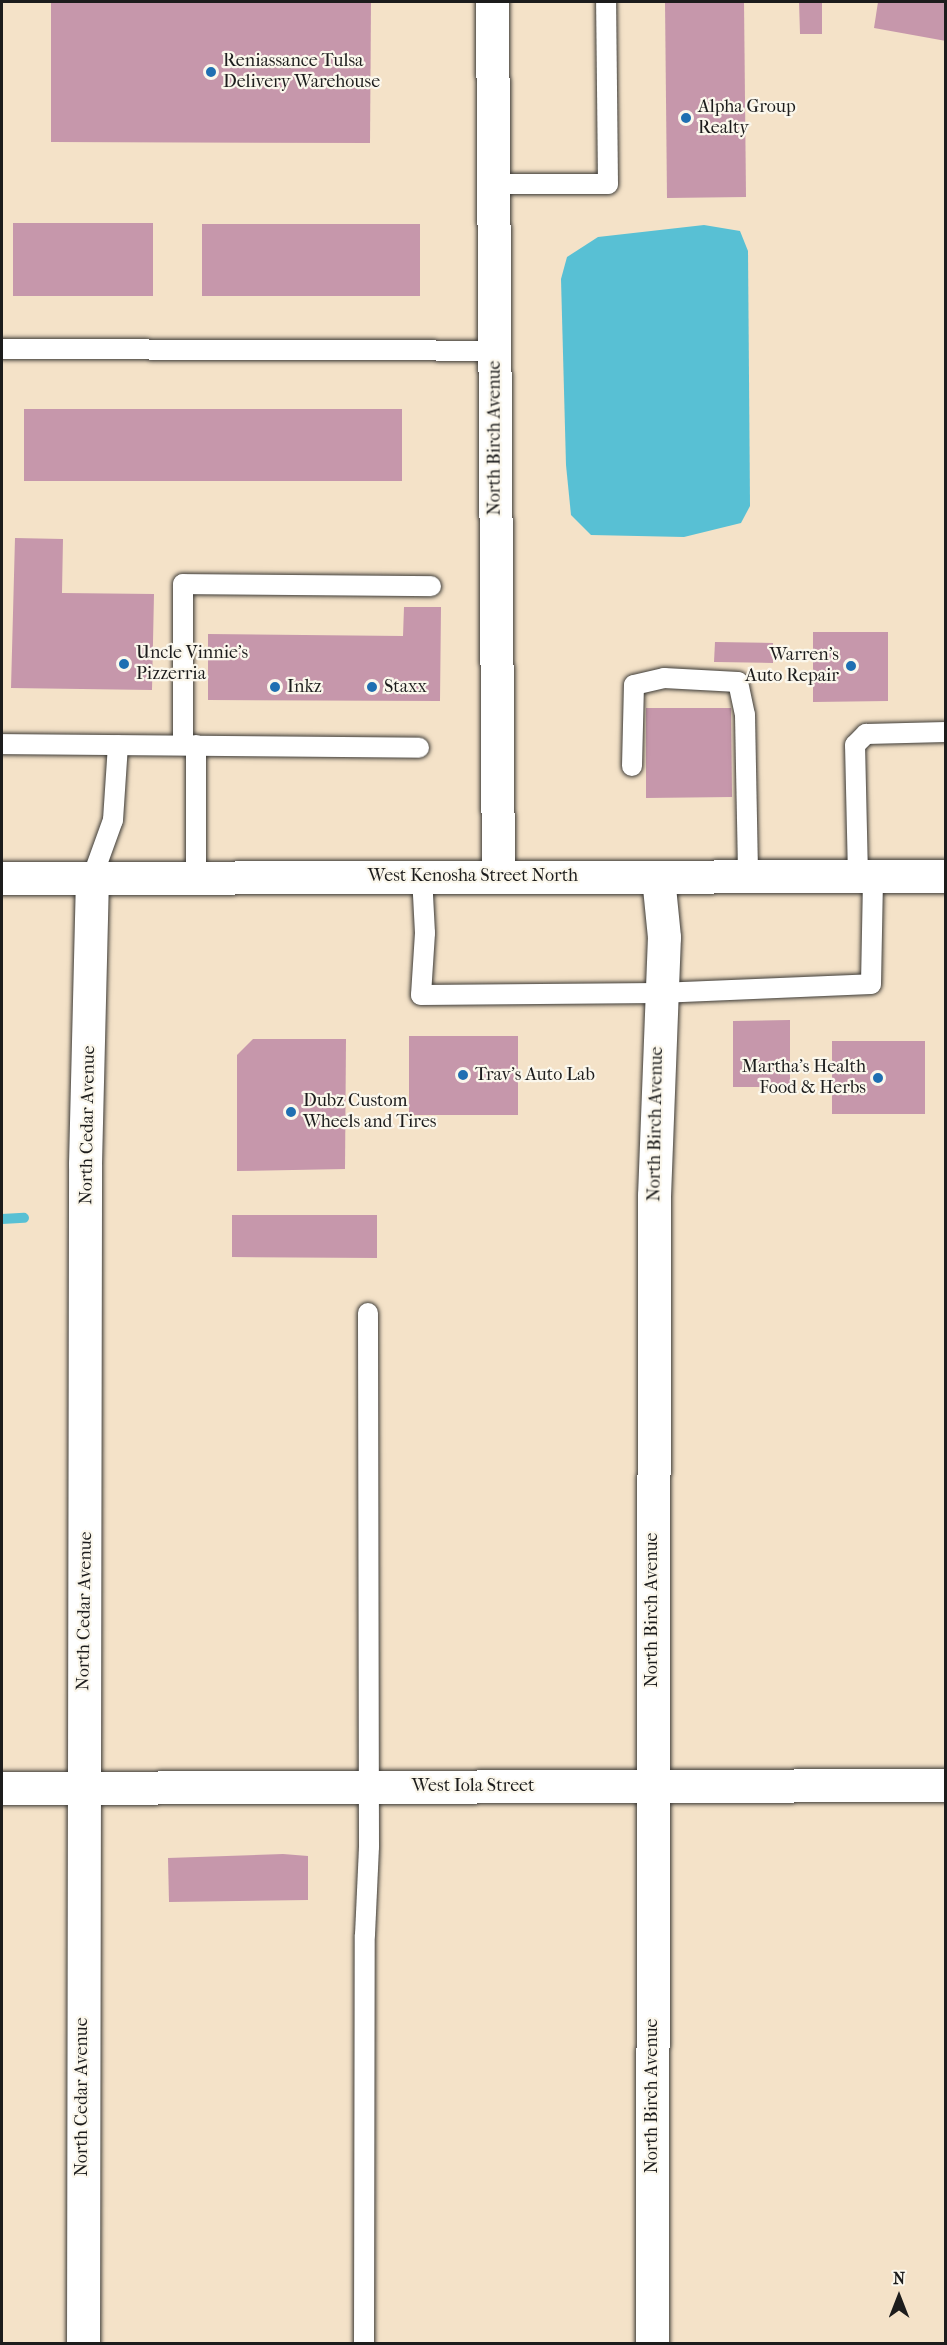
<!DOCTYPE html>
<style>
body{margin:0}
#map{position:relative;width:947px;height:2345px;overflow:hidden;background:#f4e2c8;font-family:"IM FELL French Canon",serif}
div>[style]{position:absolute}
.water>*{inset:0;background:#58c0d4}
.stream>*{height:10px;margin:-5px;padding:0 5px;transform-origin:5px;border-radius:5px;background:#58c0d4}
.building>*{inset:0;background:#c697ab}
.roads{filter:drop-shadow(0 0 2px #3c3a36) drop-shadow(0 0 2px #3c3a36)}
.lane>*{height:20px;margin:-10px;padding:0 10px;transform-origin:10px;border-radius:10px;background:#fff}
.street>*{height:33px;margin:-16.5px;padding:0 16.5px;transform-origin:16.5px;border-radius:16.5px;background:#fff}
.primary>*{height:33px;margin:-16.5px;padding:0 16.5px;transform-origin:16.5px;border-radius:16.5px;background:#fff}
.dots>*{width:16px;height:16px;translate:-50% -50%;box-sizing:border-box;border:3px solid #fbf7ec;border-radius:50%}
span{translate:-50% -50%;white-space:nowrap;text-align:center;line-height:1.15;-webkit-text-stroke:4.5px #fbf7ec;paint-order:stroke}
.poi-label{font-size:18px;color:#1c1c1c}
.left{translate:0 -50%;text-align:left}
.right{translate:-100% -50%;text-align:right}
.street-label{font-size:18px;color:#1c1c1c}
.frame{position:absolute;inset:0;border:3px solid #1c1c1c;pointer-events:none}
.north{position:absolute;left:869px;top:2267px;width:60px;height:60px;-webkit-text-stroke:4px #fbf7ec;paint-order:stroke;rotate:0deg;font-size:16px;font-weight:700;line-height:24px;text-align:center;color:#1c1c1c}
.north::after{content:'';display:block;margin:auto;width:21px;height:27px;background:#1c1c1c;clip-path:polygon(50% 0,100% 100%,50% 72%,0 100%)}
</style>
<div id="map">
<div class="water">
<div style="clip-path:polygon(704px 225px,740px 231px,748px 251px,750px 506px,741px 523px,684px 537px,591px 535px,571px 515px,566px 465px,561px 279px,567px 257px,598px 237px)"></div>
</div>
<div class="stream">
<div style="left:2px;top:1219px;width:22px;rotate:-3deg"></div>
</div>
<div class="building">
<div style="clip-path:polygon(51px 2px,371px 2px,370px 143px,51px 142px)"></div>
<div style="clip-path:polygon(665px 2px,744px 2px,746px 197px,667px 198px)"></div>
<div style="clip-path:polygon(799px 2px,822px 2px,822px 34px,800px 34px)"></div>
<div style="clip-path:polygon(878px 2px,946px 2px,946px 41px,874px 28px)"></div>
<div style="clip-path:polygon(13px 223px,153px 223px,153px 296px,13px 296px)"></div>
<div style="clip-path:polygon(202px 224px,420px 224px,420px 296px,202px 296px)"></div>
<div style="clip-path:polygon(24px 409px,402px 409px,402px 481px,24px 481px)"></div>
<div style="clip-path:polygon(15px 538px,63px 539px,62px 593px,154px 594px,152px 690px,11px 688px)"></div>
<div style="clip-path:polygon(404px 607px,441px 607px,440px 701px,208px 700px,208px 634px,403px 636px)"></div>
<div style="clip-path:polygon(813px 632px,888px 632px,888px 701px,813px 702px)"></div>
<div style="clip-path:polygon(715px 642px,773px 643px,773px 663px,714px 662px)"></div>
<div style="clip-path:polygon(646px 708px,731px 708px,732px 797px,646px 798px)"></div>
<div style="clip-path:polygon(790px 1020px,790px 1087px,733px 1087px,733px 1021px)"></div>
<div style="clip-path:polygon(409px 1036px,518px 1036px,518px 1115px,409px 1115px)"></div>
<div style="clip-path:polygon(253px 1039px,346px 1039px,345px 1169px,237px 1171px,237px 1055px)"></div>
<div style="clip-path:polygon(832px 1041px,925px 1041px,925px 1114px,832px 1114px)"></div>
<div style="clip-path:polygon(232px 1215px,377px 1215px,377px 1258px,232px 1257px)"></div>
<div style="clip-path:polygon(283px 1854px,308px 1856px,308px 1900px,169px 1902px,168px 1858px)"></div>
</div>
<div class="roads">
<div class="lane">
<div style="left:493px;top:184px;width:115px"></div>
<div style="left:608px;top:184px;width:182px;rotate:-90.6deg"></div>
<div style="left:2px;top:349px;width:493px;rotate:0.2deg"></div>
<div style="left:2px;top:744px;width:417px;rotate:0.5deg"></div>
<div style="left:183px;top:745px;width:161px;rotate:-90deg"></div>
<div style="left:183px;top:584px;width:248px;rotate:0.5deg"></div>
<div style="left:196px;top:745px;width:132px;rotate:90deg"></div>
<div style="left:632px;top:766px;width:81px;rotate:-88.6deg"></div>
<div style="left:634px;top:685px;width:31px;rotate:-13deg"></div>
<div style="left:664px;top:678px;width:74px;rotate:3.1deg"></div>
<div style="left:738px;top:682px;width:34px;rotate:78deg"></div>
<div style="left:745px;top:715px;width:161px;rotate:88.9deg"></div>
<div style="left:422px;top:876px;width:57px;rotate:87deg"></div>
<div style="left:425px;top:933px;width:62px;rotate:93.7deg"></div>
<div style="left:421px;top:995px;width:238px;rotate:-0.5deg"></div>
<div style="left:659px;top:993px;width:212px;rotate:-2.4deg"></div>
<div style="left:871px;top:984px;width:108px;rotate:-88.9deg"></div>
<div style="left:858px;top:876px;width:131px;rotate:-91.3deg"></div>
<div style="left:855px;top:745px;width:16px;rotate:-45deg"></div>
<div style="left:866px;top:734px;width:80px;rotate:-1.4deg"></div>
<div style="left:92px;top:878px;width:62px;rotate:-70.1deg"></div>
<div style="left:113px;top:820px;width:75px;rotate:-86.2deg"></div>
<div style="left:364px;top:2344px;width:409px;rotate:-89.9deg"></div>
<div style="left:365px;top:1935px;width:89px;rotate:-87.4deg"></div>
<div style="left:369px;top:1846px;width:533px;rotate:-90.11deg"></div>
</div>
<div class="street">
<div style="left:492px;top:2px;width:873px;rotate:89.61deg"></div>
<div style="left:2px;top:1788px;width:944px;rotate:-0.18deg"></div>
<div style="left:83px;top:2344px;width:1180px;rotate:-89.9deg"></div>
<div style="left:85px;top:1164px;width:286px;rotate:-88.6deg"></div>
<div style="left:652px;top:2344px;width:1148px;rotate:-89.9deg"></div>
<div style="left:654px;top:1196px;width:259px;rotate:-87.8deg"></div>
<div style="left:664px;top:937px;width:60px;rotate:-95.7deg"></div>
</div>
<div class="primary">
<div style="left:2px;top:878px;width:944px;rotate:-0.12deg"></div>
</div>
</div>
<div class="dots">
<div style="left:211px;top:72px;background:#1f6fb2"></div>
<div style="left:686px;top:118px;background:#1f6fb2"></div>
<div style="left:124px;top:664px;background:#1f6fb2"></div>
<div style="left:851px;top:666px;background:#1f6fb2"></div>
<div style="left:275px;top:687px;background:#1f6fb2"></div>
<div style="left:372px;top:687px;background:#1f6fb2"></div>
<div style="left:463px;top:1075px;background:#1f6fb2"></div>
<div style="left:878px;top:1078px;background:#1f6fb2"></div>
<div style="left:291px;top:1112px;background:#1f6fb2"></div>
</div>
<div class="poi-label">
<span class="left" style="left:223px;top:72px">Reniassance Tulsa<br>Delivery Warehouse</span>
<span class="left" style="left:698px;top:118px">Alpha Group<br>Realty</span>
<span class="left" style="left:136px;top:664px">Uncle Vinnie's<br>Pizzerria</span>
<span class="right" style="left:839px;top:666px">Warren's<br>Auto Repair</span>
<span class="left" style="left:287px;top:687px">Inkz</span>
<span class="left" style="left:384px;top:687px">Staxx</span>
<span class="right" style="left:866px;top:1078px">Martha's Health<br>Food &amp; Herbs</span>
<span class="left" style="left:475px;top:1075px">Trav's Auto Lab</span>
<span class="left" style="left:303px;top:1112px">Dubz Custom<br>Wheels and Tires</span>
</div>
<div class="street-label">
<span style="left:495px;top:438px;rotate:-90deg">North Birch Avenue</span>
<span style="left:473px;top:876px">West Kenosha Street North</span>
<span style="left:656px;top:1124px;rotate:-89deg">North Birch Avenue</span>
<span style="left:88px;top:1125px;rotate:-89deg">North Cedar Avenue</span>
<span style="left:652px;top:1610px;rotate:-90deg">North Birch Avenue</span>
<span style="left:85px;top:1611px;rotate:-89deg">North Cedar Avenue</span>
<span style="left:473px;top:1786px">West Iola Street</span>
<span style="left:652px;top:2096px;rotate:-90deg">North Birch Avenue</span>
<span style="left:82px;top:2097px;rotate:-90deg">North Cedar Avenue</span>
</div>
<div class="frame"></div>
<div class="north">N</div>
</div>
